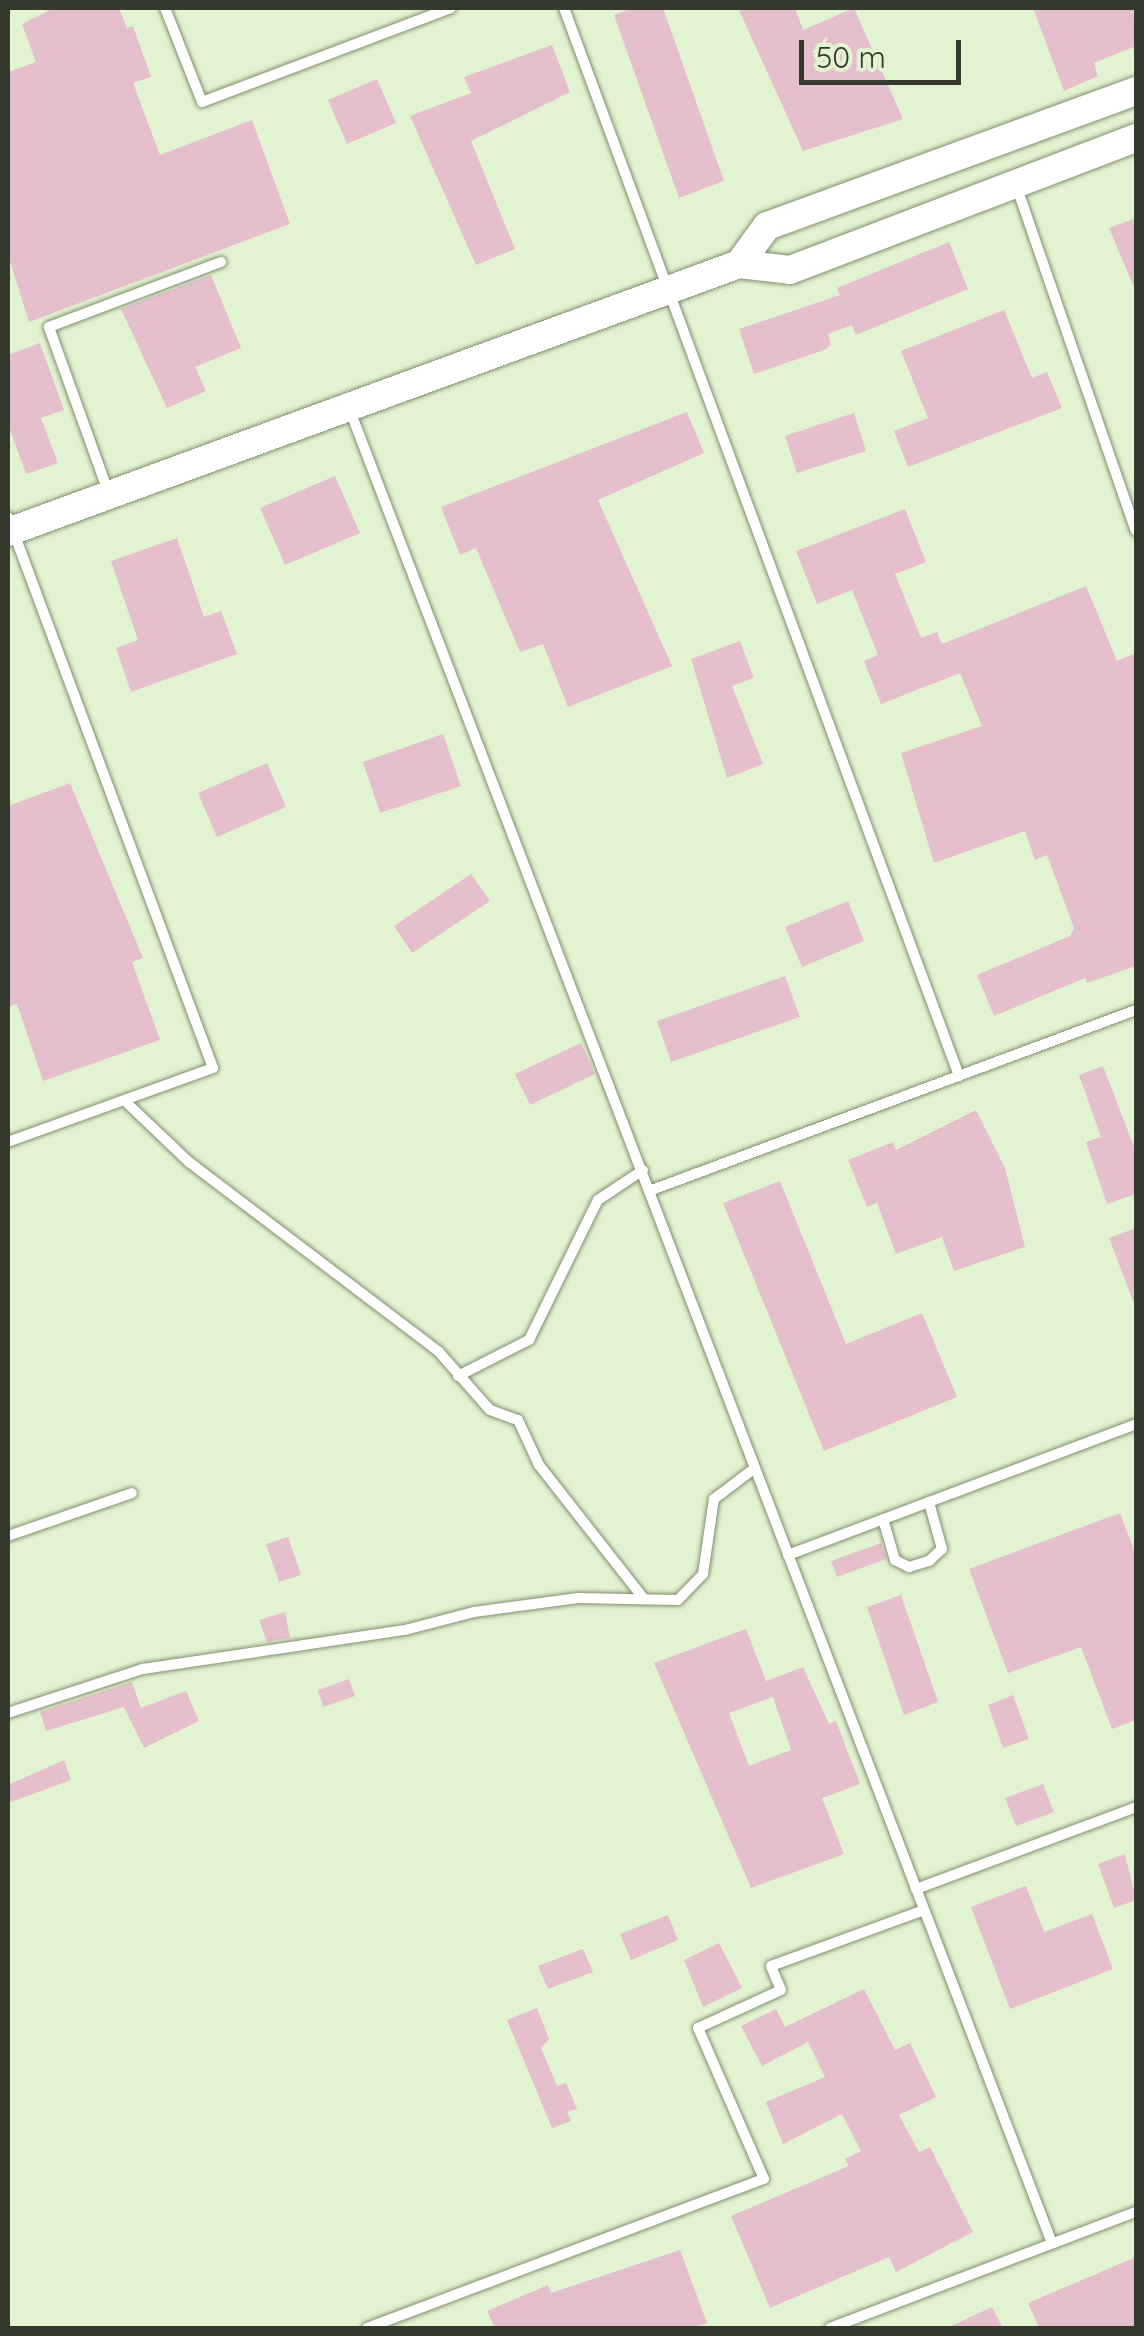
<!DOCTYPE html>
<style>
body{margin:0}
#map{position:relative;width:1144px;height:2336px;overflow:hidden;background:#e2f3d1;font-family:Quicksand,sans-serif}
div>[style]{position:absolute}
.building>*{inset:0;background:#e6bfcd}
.roads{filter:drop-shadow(0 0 2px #808f70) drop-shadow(0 0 2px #808f70)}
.lane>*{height:10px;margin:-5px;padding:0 5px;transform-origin:5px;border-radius:5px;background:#fff}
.secondary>*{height:28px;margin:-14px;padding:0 14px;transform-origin:14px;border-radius:14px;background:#fff}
span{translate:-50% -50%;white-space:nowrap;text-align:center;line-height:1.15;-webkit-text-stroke:8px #e2f3d1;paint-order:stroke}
.frame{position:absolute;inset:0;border:10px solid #333a2c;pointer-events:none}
.scale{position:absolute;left:799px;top:40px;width:162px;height:45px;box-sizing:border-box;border:5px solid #333a2c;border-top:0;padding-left:12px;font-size:30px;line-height:35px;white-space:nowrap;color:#333a2c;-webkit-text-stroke:8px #e2f3d1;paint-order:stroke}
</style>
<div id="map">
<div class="building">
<div style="clip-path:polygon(54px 8px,119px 8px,127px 28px,133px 26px,151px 77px,133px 83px,160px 155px,252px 120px,290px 224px,29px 322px,8px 255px,8px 72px,36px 62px,22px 24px)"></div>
<div style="clip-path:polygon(632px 8px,663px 8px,724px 181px,679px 198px,614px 15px)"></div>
<div style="clip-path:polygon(738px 8px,795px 8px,803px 30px,854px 8px,903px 119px,803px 151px)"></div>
<div style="clip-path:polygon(1033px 8px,1133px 8px,1136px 46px,1094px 63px,1098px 76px,1064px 91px)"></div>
<div style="clip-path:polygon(552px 45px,570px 92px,471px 141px,515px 249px,476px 265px,410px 116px,471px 93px,464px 77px)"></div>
<div style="clip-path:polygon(377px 79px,396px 123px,347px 144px,328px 100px)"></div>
<div style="clip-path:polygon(1136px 218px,1136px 292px,1109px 228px)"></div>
<div style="clip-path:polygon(949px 242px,968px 289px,856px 335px,852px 325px,828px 334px,831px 345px,824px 350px,754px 374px,739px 329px,840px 295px,837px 288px)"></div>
<div style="clip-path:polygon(211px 275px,241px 348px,195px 367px,206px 391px,167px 408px,121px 309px)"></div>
<div style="clip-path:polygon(1004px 310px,1032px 378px,1047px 372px,1062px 408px,908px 467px,894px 431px,928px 418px,901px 351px)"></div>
<div style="clip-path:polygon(40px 343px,64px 410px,41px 418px,58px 463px,26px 474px,8px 424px,8px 355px)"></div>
<div style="clip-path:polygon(687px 412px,704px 453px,598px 500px,672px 666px,568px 707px,543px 644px,520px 652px,476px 548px,460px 555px,441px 507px)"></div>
<div style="clip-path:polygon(854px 413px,866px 451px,797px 473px,785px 436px)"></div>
<div style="clip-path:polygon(335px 476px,360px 533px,285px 565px,260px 508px)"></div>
<div style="clip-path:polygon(905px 509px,926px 562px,895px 574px,921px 638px,937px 632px,942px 644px,1086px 586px,1117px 661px,1136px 653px,1136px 966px,1087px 983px,1085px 978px,994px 1016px,977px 975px,1070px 936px,1074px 928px,1047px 855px,1035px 860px,1025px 831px,934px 863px,901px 753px,982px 726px,960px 673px,881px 704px,864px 661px,878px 655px,852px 590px,817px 604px,796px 551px)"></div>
<div style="clip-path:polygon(177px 538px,204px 617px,221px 611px,237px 654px,131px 692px,116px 648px,138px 640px,111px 561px)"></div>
<div style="clip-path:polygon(740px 641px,754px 678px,732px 686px,763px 764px,727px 778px,691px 659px)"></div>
<div style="clip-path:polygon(443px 734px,461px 786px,380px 813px,363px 762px)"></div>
<div style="clip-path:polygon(267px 763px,286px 807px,217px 837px,198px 793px)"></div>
<div style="clip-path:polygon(70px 783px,143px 958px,132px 962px,160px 1040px,43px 1081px,17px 1004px,8px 1007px,8px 806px)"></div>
<div style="clip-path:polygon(471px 874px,490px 901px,412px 953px,394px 926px)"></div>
<div style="clip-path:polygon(848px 901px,864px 941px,802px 967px,785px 927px)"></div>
<div style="clip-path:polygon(785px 976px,800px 1017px,671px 1062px,657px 1021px)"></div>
<div style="clip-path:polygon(581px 1043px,595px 1074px,530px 1105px,515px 1074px)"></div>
<div style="clip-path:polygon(1103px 1066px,1136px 1152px,1136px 1194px,1107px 1204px,1086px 1142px,1101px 1137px,1079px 1075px)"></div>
<div style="clip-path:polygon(976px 1110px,1005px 1168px,1025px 1247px,954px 1271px,942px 1237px,896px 1254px,877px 1203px,867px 1207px,848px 1160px,893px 1142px,896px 1150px)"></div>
<div style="clip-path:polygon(780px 1181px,846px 1344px,922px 1313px,957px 1397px,824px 1451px,723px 1203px)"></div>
<div style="clip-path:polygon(1136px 1228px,1136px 1306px,1135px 1306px,1109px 1238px)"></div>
<div style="clip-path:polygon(1120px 1513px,1136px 1555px,1136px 1720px,1112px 1729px,1081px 1647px,1008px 1673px,969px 1569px)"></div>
<div style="clip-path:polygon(288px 1537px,301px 1575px,279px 1582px,266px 1544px)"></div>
<div style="clip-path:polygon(881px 1543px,886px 1559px,837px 1577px,831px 1561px)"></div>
<div style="clip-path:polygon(901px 1595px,938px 1702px,904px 1715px,867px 1607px)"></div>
<div style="clip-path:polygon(285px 1612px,290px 1638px,267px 1642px,259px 1620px)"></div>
<div style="clip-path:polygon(evenodd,746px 1629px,766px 1681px,803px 1667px,829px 1724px,836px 1721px,860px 1784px,822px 1798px,844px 1854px,751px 1888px,654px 1663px,746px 1629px,773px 1697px,791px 1750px,749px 1766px,729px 1713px,773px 1697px)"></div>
<div style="clip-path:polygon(349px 1679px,355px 1696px,323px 1707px,318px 1690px)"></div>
<div style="clip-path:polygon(132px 1682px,141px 1708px,186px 1691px,199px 1721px,144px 1748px,124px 1707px,46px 1731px,40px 1712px)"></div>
<div style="clip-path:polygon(1013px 1695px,1029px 1739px,1003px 1748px,988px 1705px)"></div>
<div style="clip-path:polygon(64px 1760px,71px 1780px,8px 1803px,8px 1785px)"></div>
<div style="clip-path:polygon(1043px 1784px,1054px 1812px,1016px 1826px,1005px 1798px)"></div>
<div style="clip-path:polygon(1125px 1854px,1136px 1900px,1114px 1908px,1098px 1864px)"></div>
<div style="clip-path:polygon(1026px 1886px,1044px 1932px,1092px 1914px,1113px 1969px,1010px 2009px,971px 1907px)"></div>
<div style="clip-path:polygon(668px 1915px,678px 1940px,631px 1960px,620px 1934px)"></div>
<div style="clip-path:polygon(719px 1943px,742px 1988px,703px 2007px,684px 1960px)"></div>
<div style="clip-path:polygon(583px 1949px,593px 1972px,548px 1989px,538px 1966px)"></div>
<div style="clip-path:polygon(864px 1989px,895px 2050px,910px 2043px,936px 2097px,899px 2115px,919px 2152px,930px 2147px,973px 2232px,896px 2272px,889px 2257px,770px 2308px,731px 2216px,849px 2166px,845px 2159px,861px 2151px,842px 2114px,783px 2144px,766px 2102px,825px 2077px,808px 2042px,762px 2066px,741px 2026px,776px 2009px,785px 2027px)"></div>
<div style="clip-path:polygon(537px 2008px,549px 2039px,541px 2048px,557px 2086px,566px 2083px,577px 2109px,567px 2112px,571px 2121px,552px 2128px,507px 2020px)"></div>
<div style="clip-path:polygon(680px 2250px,707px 2323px,692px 2328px,495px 2328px,487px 2311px,548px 2285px,551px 2293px)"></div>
<div style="clip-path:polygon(1136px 2257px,1136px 2328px,1039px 2328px,1028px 2303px)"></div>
<div style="clip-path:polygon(992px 2307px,1003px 2328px,947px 2328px)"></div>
</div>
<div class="roads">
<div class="lane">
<div style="left:165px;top:8px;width:101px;rotate:68.5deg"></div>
<div style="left:202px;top:102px;width:266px;rotate:-20.7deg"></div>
<div style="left:564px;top:8px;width:1139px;rotate:69.7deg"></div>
<div style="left:1016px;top:185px;width:366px;rotate:70.9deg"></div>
<div style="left:349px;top:408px;width:1965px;rotate:69.04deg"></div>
<div style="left:109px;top:494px;width:177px;rotate:-109.8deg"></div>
<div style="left:49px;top:327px;width:184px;rotate:-20.7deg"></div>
<div style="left:8px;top:517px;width:588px;rotate:69.59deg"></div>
<div style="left:213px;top:1068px;width:218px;rotate:160.2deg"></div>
<div style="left:127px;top:1103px;width:86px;rotate:43.6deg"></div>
<div style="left:189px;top:1162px;width:314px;rotate:37.2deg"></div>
<div style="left:439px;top:1352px;width:77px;rotate:48.7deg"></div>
<div style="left:490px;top:1410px;width:30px;rotate:20deg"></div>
<div style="left:518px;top:1420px;width:50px;rotate:65deg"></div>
<div style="left:539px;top:1465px;width:170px;rotate:51.9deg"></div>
<div style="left:649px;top:1191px;width:520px;rotate:-20.39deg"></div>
<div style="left:458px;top:1376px;width:80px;rotate:-26.9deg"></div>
<div style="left:529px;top:1340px;width:156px;rotate:-63.8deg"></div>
<div style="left:598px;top:1200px;width:54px;rotate:-33.7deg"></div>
<div style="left:883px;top:1519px;width:43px;rotate:73.7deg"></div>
<div style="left:895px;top:1560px;width:16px;rotate:27deg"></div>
<div style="left:909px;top:1567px;width:21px;rotate:-17deg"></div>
<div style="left:929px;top:1561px;width:18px;rotate:-43deg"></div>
<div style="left:942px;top:1549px;width:49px;rotate:-105.5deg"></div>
<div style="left:8px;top:1536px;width:131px;rotate:-19.1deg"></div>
<div style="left:788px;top:1555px;width:372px;rotate:-20.6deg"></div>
<div style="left:8px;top:1713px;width:142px;rotate:-18.1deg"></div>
<div style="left:143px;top:1669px;width:265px;rotate:-8.5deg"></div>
<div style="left:405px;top:1630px;width:71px;rotate:-14.6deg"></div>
<div style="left:474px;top:1612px;width:105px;rotate:-7.7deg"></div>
<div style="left:578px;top:1598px;width:100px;rotate:1.1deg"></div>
<div style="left:678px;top:1600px;width:36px;rotate:-46deg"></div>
<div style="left:703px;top:1574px;width:76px;rotate:-81.7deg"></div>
<div style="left:714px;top:1499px;width:51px;rotate:-37.1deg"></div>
<div style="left:916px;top:1889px;width:235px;rotate:-20.4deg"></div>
<div style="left:367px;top:2328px;width:424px;rotate:-20.6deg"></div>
<div style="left:764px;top:2179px;width:165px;rotate:-113.6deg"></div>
<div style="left:698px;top:2028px;width:91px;rotate:-24.6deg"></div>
<div style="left:781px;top:1990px;width:26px;rotate:-113deg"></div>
<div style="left:771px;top:1966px;width:163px;rotate:-20.1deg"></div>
<div style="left:830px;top:2328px;width:327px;rotate:-20.8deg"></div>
</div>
<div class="secondary">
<div style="left:739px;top:264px;width:47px;rotate:-53.6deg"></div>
<div style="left:767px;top:226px;width:393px;rotate:-20.1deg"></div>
<div style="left:8px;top:532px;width:779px;rotate:-20.13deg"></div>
<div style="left:739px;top:264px;width:51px;rotate:6.7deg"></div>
<div style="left:790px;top:270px;width:370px;rotate:-20.9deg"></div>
</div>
</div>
<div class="frame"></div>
<div class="scale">50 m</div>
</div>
